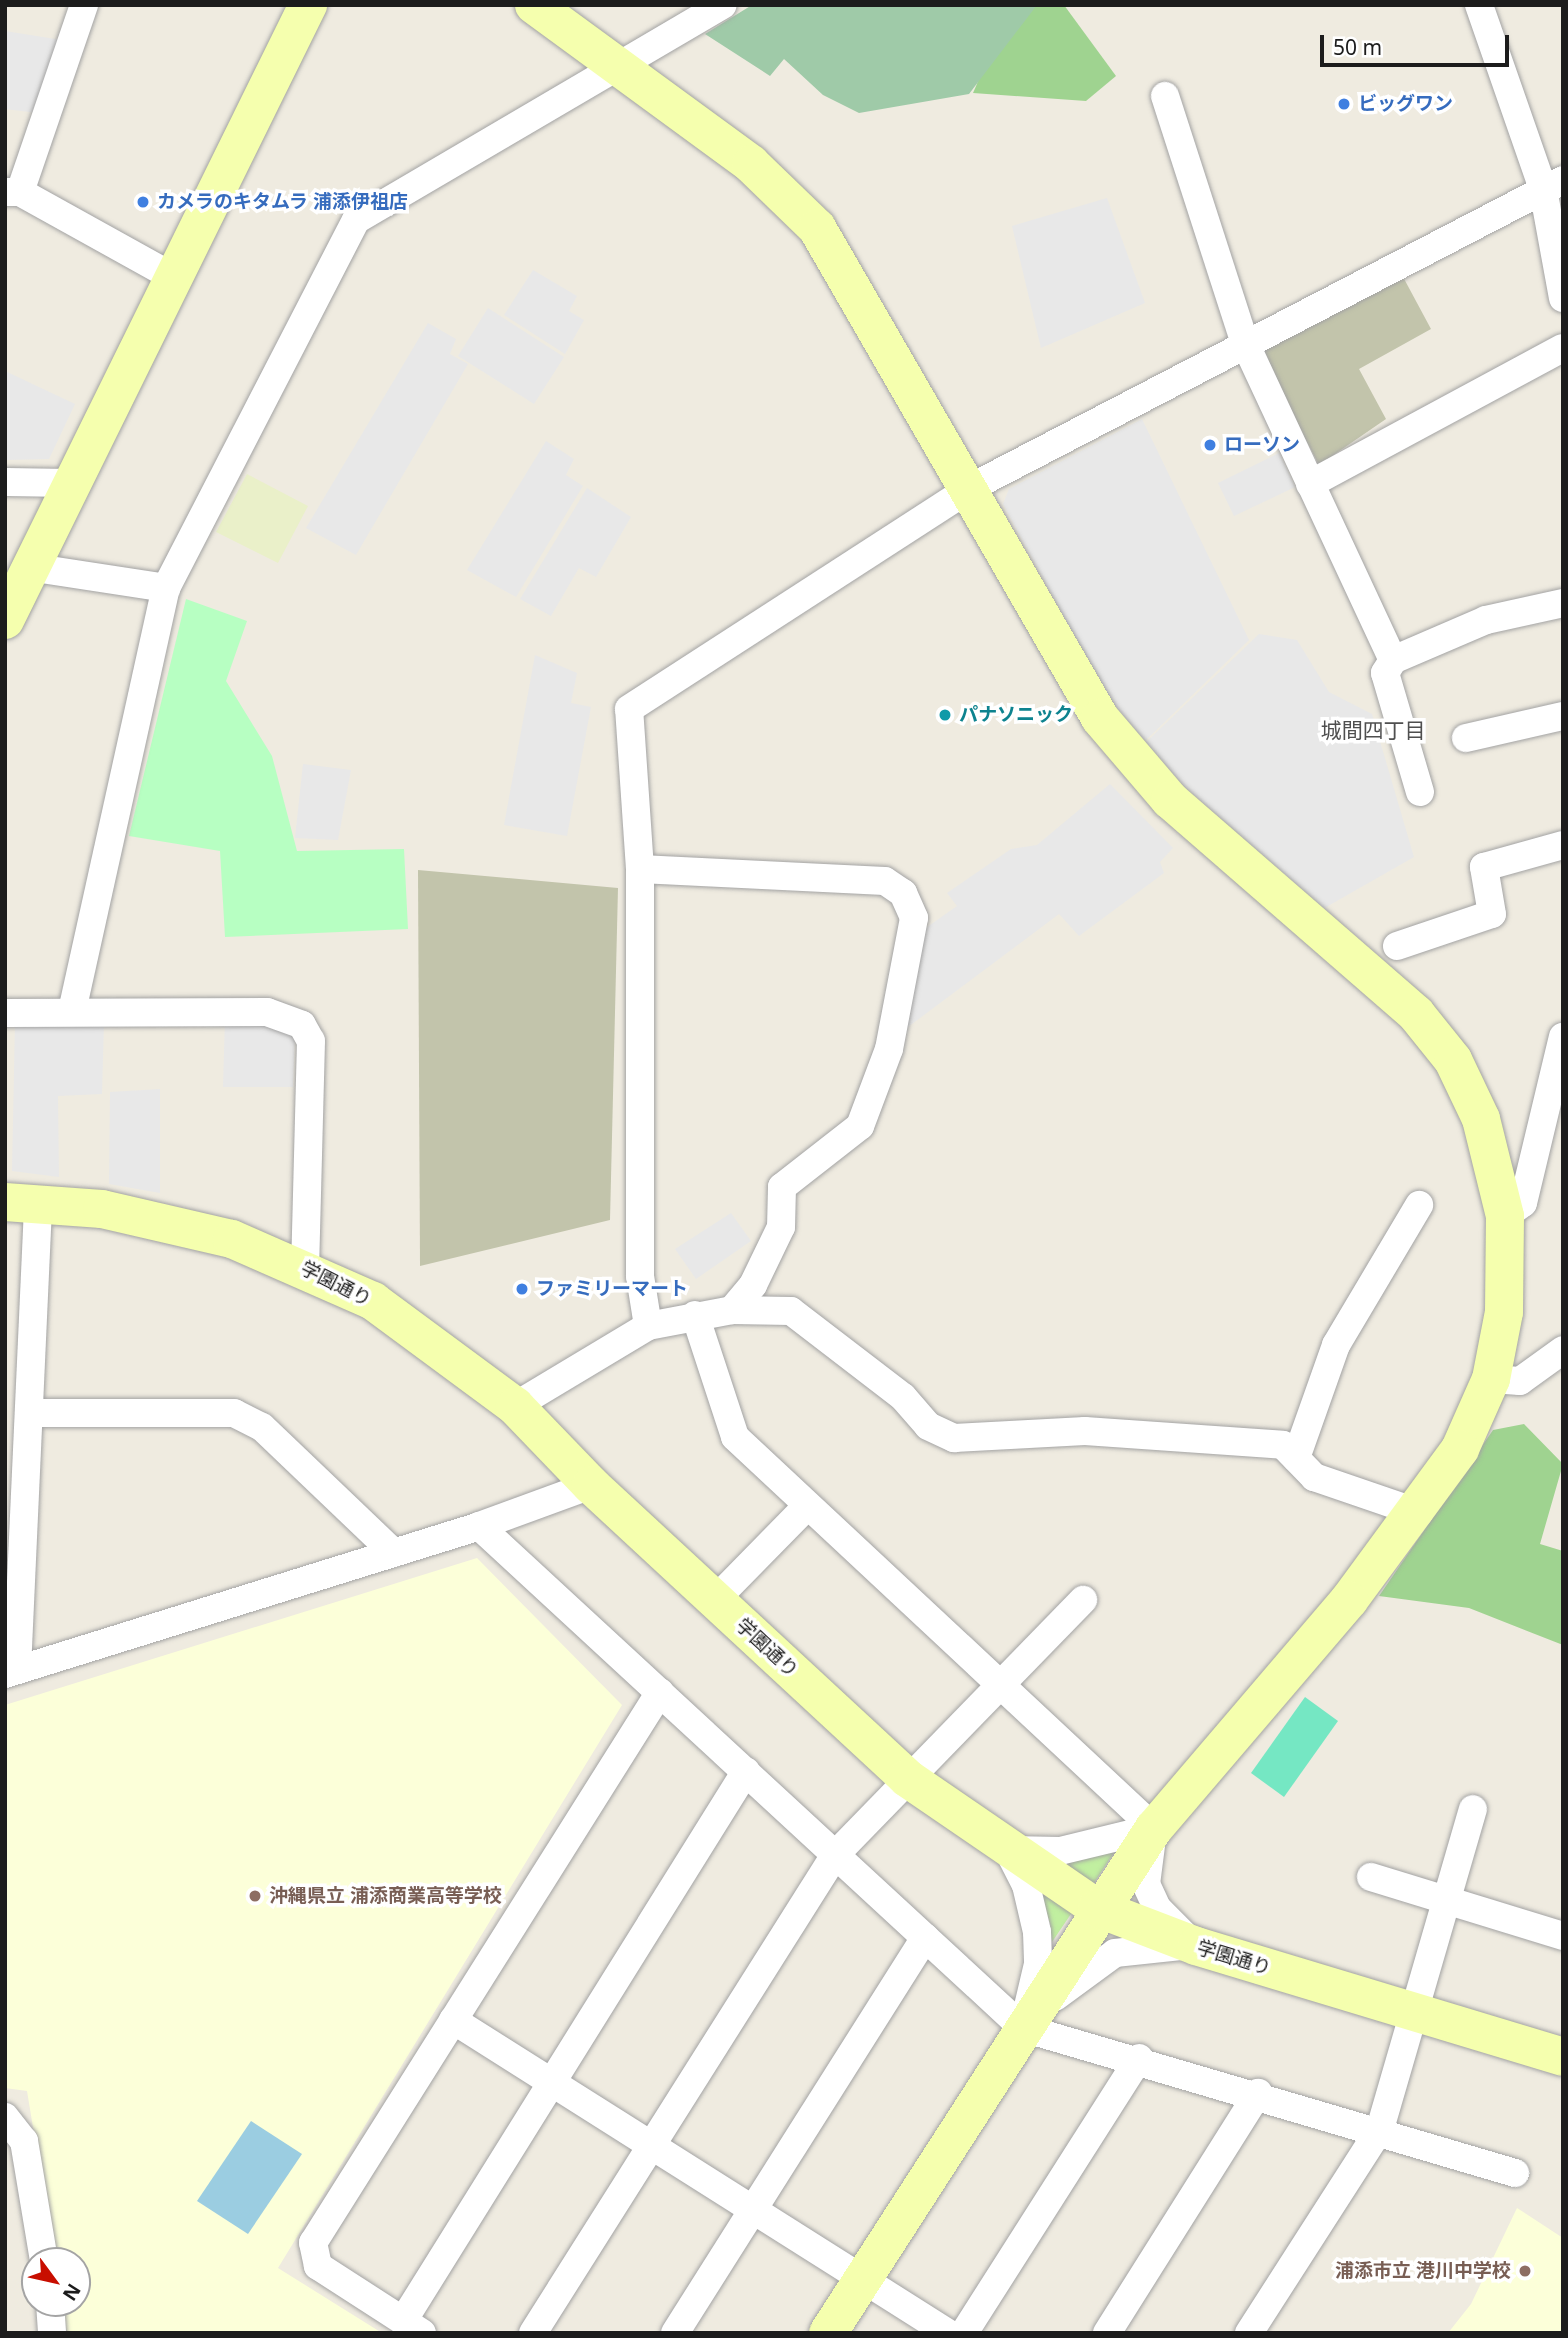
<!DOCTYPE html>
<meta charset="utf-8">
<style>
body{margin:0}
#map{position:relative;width:1568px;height:2338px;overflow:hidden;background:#efebe0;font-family:"Noto Sans","Noto Sans JP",sans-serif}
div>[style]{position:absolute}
.education>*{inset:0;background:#fcffd9}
.construction>*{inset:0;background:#c2c4ab}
.farmland>*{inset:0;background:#eaf0c9}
.grass>*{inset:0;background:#c1efa0}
.forest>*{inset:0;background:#9fd390}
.cemetery>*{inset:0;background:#9fcaa8}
.park>*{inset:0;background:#b7ffc2}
.pitch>*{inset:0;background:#75e7c3}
.parking>*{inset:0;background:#e8e8e8}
.water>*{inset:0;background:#9bcde1}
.roads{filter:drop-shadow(0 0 2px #a3a3a3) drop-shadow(0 0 2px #a3a3a3)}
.street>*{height:28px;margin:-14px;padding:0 14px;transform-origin:14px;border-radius:14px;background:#fff}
.secondary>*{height:38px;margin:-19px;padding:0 19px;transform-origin:19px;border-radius:19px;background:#f5ffae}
.dots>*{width:19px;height:19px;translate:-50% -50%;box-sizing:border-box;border:4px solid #fff;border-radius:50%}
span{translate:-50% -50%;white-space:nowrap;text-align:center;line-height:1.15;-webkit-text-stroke:7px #fff;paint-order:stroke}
.shop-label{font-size:19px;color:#366cbe;font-weight:700}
.left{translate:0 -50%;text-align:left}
.culture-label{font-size:19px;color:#0d838f;font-weight:700}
.street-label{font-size:19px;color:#1c1c1c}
.education-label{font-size:19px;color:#785e54;font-weight:700}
.right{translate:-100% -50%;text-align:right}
.neighbourhood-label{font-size:21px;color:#4f4f4f}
.frame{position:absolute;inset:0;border:7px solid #1c1c1c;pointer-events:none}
.north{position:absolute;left:21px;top:2247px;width:70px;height:70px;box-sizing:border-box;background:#fff;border:2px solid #a4a4a4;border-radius:50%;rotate:123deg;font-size:19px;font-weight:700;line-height:28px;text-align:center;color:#1c1c1c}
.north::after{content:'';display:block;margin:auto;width:24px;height:32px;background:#c80e00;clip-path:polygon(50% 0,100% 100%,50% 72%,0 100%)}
.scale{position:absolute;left:1320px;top:35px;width:189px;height:32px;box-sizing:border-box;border:4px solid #1c1c1c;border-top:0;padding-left:9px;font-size:21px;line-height:24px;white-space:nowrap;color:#1c1c1c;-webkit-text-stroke:5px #fff;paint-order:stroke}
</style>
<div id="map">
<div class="education">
<div style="clip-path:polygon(477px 1558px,622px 1705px,278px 2268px,382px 2333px,67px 2333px,62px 2303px,77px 2303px,77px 2261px,55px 2261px,27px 2091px,5px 2088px,5px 1705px)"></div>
<div style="clip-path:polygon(1517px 2208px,1563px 2238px,1563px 2333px,1448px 2333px,1471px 2304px)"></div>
</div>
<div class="construction">
<div style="clip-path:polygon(1402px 275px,1431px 329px,1359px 369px,1386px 419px,1319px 465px,1257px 346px)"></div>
<div style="clip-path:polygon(418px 870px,618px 888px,610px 1220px,420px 1266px)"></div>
</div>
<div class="farmland">
<div style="clip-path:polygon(247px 474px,308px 506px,278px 563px,216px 532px)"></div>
</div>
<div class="grass">
<div style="clip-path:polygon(1117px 1848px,1094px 1883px,1055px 1861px)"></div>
<div style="clip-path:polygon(1039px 1891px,1073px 1911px,1052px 1942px,1050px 1923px)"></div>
</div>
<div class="forest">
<div style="clip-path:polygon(1017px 5px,1064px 5px,1116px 76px,1086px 101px,973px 93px,1009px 10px)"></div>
<div style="clip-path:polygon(1524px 1424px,1563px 1464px,1540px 1544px,1563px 1551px,1563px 1645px,1469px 1608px,1379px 1596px,1493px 1430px)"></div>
</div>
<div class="cemetery">
<div style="clip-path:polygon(752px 5px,1037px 5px,969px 94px,859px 113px,823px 95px,784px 59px,770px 76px,705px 34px)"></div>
</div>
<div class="park">
<div style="clip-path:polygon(186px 599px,247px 621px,226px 681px,272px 756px,297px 851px,404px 849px,408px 929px,225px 937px,220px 851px,129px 836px)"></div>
</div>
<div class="pitch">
<div style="clip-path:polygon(1305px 1697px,1338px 1721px,1284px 1797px,1251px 1773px)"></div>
</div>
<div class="parking">
<div style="clip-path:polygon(5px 31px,68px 41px,46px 114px,5px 109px)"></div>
<div style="clip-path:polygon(1107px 198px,1145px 303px,1041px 348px,1012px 226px)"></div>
<div style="clip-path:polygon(533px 270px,577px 296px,569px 311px,584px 320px,565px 354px,504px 315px)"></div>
<div style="clip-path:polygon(488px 308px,564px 357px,534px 404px,458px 356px)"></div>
<div style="clip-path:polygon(428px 323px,456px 339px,450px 354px,468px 364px,356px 555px,306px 528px)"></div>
<div style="clip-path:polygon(5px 371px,75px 404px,49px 459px,5px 460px)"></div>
<div style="clip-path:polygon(1142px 419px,1249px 640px,1141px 745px,1121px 722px,1003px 504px,1009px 489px)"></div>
<div style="clip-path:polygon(546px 441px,574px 459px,566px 475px,583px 486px,516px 597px,467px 570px)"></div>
<div style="clip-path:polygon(1279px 453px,1295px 487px,1234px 516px,1218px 483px)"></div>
<div style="clip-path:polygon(587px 488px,631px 517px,596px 577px,579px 568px,551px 616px,520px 599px)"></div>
<div style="clip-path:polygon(1259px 634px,1297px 640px,1329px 692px,1372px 714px,1414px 857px,1321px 910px,1141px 747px)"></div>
<div style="clip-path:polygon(535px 655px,577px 673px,571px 703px,591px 707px,567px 836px,504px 825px)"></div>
<div style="clip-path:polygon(303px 764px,351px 770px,338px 840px,295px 838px)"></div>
<div style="clip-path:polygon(1110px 784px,1173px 848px,1160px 862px,1164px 873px,1079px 936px,1059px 914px,900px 1033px,920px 932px,957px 906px,947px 893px,1011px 849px,1037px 845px)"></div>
<div style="clip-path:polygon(225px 1019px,295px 1030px,293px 1087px,223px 1087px)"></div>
<div style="clip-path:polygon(15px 1021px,104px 1022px,102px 1094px,58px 1096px,59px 1177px,12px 1171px)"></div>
<div style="clip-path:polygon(160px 1089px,160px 1193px,109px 1184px,110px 1092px)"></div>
<div style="clip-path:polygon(731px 1213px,751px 1241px,696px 1279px,675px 1249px)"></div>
</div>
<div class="water">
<div style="clip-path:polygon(251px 2121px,302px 2154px,248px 2234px,197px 2201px)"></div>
</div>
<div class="roads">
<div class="street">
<div style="left:1479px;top:5px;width:195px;rotate:70.8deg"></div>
<div style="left:1543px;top:189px;width:111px;rotate:79.6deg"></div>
<div style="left:1165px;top:96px;width:260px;rotate:72.1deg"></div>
<div style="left:1245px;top:343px;width:350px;rotate:65deg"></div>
<div style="left:5px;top:192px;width:15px"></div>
<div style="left:20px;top:192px;width:171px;rotate:29deg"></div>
<div style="left:20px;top:192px;width:198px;rotate:-71.1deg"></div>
<div style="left:5px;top:482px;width:66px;rotate:0.9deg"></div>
<div style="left:1310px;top:484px;width:287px;rotate:-28.3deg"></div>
<div style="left:29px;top:567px;width:139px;rotate:8.7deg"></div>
<div style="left:1466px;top:738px;width:99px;rotate:-12.8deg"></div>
<div style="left:1420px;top:792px;width:124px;rotate:-106.4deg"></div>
<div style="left:1385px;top:673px;width:15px;rotate:-58deg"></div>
<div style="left:1393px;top:660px;width:101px;rotate:-23.3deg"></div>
<div style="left:1486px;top:620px;width:79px;rotate:-12.4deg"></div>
<div style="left:640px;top:869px;width:245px;rotate:2.8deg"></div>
<div style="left:885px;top:881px;width:22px;rotate:34deg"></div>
<div style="left:903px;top:893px;width:27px;rotate:66deg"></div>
<div style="left:914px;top:918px;width:133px;rotate:100.8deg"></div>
<div style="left:889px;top:1049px;width:82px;rotate:110.6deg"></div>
<div style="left:860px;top:1126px;width:99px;rotate:142deg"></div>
<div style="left:782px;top:1187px;width:40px;rotate:91.4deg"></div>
<div style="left:781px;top:1227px;width:64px;rotate:115.8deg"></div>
<div style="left:753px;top:1285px;width:33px;rotate:130deg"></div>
<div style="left:1397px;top:946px;width:100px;rotate:-18.6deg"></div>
<div style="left:1492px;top:914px;width:48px;rotate:-99.7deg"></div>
<div style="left:1484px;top:867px;width:82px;rotate:-15.6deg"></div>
<div style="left:72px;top:1011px;width:433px;rotate:-77.5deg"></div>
<div style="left:166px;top:588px;width:414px;rotate:-62.7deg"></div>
<div style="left:356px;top:220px;width:425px;rotate:-30.4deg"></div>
<div style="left:5px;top:1013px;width:262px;rotate:-0.2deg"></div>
<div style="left:267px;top:1012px;width:37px;rotate:20deg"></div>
<div style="left:302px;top:1025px;width:18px;rotate:61deg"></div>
<div style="left:311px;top:1041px;width:225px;rotate:91.5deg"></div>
<div style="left:1505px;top:1216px;width:22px;rotate:-36deg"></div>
<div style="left:1523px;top:1203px;width:171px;rotate:-76.5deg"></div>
<div style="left:695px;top:1315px;width:128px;rotate:71.8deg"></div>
<div style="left:735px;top:1437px;width:573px;rotate:43.02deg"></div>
<div style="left:648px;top:1326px;width:51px;rotate:-99.1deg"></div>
<div style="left:640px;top:1276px;width:407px;rotate:-90deg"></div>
<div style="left:640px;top:869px;width:160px;rotate:-93.9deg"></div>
<div style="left:629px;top:709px;width:406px;rotate:-32.9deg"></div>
<div style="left:970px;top:488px;width:668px;rotate:-27.45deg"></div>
<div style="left:1491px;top:1379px;width:29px;rotate:4deg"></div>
<div style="left:1520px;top:1381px;width:53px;rotate:-35.8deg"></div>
<div style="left:515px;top:1406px;width:155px;rotate:-31deg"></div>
<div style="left:648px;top:1326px;width:86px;rotate:-10.8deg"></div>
<div style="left:732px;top:1310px;width:59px;rotate:1deg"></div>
<div style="left:791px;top:1311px;width:141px;rotate:37.5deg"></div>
<div style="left:903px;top:1397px;width:38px;rotate:49deg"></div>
<div style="left:928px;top:1426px;width:29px;rotate:25deg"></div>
<div style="left:954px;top:1438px;width:131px;rotate:-3.1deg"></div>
<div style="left:1085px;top:1431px;width:198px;rotate:4deg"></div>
<div style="left:1283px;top:1445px;width:45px;rotate:45.9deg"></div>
<div style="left:1314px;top:1477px;width:111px;rotate:18.9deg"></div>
<div style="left:29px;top:1413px;width:205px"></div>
<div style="left:234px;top:1413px;width:31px;rotate:27deg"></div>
<div style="left:262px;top:1427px;width:182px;rotate:43.7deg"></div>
<div style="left:1296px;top:1458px;width:120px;rotate:-70.5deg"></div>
<div style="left:1336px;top:1345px;width:163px;rotate:-59.3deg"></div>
<div style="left:479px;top:1526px;width:740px;rotate:42.7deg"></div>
<div style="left:1023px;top:2028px;width:513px;rotate:16.42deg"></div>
<div style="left:715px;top:1600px;width:129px;rotate:-45.6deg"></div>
<div style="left:17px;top:1670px;width:466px;rotate:-87.4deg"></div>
<div style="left:5px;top:1674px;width:497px;rotate:-17.3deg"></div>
<div style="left:479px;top:1526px;width:119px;rotate:-20.1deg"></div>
<div style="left:1152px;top:1838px;width:46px;rotate:97.4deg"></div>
<div style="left:1146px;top:1884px;width:26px;rotate:65deg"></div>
<div style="left:1157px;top:1908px;width:44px;rotate:45deg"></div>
<div style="left:1008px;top:1850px;width:39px;rotate:63deg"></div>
<div style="left:1026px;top:1885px;width:48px;rotate:76.8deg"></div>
<div style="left:1037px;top:1932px;width:32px;rotate:88deg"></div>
<div style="left:1038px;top:1964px;width:48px;rotate:103.2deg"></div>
<div style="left:1009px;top:1850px;width:51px;rotate:1.1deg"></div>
<div style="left:1060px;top:1851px;width:97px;rotate:-13.7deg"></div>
<div style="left:1371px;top:1877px;width:201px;rotate:17.1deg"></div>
<div style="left:1055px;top:1997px;width:74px;rotate:-36.3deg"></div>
<div style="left:1115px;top:1953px;width:66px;rotate:-6.1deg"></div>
<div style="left:453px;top:2020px;width:586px;rotate:32.31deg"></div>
<div style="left:5px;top:2117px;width:31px;rotate:52deg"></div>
<div style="left:24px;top:2141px;width:122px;rotate:80.5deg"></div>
<div style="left:50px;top:2303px;width:30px;rotate:86deg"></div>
<div style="left:403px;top:2321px;width:648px;rotate:-58.05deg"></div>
<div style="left:422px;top:2333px;width:124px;rotate:-147.2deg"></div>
<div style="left:318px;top:2266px;width:24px;rotate:-102deg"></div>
<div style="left:313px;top:2243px;width:651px;rotate:-57.8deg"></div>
<div style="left:533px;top:2333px;width:565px;rotate:-57.72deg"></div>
<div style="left:835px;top:1855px;width:356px;rotate:-45.8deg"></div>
<div style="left:675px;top:2333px;width:468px;rotate:-57.7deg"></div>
<div style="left:964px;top:2333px;width:326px;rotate:-57.5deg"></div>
<div style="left:1107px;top:2333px;width:284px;rotate:-57.8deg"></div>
<div style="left:1249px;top:2333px;width:242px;rotate:-57.3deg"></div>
<div style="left:1380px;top:2129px;width:333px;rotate:-73.8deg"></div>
</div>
<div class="secondary">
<div style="left:534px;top:5px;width:269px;rotate:36.2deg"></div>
<div style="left:751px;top:164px;width:92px;rotate:44.1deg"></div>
<div style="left:817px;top:228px;width:566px;rotate:59.99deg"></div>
<div style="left:1100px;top:718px;width:108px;rotate:49.5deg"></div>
<div style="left:1170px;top:800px;width:326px;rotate:41deg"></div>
<div style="left:1416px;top:1014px;width:59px;rotate:51.2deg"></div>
<div style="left:1453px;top:1060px;width:65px;rotate:64.6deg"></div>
<div style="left:1481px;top:1119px;width:100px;rotate:76.1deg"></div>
<div style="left:1505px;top:1216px;width:96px;rotate:90.6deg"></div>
<div style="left:1504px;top:1312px;width:68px;rotate:101deg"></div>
<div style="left:1491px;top:1379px;width:77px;rotate:113.9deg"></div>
<div style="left:1460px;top:1449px;width:187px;rotate:126.3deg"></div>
<div style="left:1349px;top:1600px;width:300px;rotate:130.5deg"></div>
<div style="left:1154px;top:1828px;width:601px;rotate:122.84deg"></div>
<div style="left:5px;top:620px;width:686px;rotate:-63.77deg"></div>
<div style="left:5px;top:1202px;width:97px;rotate:4.1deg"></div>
<div style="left:102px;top:1209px;width:133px;rotate:13deg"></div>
<div style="left:232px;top:1239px;width:154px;rotate:23.7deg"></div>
<div style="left:373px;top:1301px;width:177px;rotate:36.5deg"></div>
<div style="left:515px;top:1406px;width:110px;rotate:46.1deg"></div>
<div style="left:591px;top:1485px;width:431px;rotate:42.8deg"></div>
<div style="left:907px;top:1778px;width:230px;rotate:34.4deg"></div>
<div style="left:1097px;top:1908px;width:106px;rotate:21deg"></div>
<div style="left:1196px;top:1946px;width:383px;rotate:16.8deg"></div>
</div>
</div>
<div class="dots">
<div style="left:1344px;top:104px;background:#3f7fe0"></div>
<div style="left:143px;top:202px;background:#3f7fe0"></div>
<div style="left:1210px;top:445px;background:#3f7fe0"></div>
<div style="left:945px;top:715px;background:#0f9aa8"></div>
<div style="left:522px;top:1289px;background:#3f7fe0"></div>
<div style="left:255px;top:1896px;background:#8d6e63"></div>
<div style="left:1525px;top:2271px;background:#8d6e63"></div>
</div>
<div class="shop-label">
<span class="left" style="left:1358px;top:104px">ビッグワン</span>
<span class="left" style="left:157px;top:202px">カメラのキタムラ 浦添伊祖店</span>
<span class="left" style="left:1224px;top:445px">ローソン</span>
<span class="left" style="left:536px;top:1289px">ファミリーマート</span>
</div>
<div class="culture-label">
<span class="left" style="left:959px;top:715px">パナソニック</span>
</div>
<div class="street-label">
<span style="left:336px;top:1284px;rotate:27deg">学園通り</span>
<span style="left:767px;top:1648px;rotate:43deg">学園通り</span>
<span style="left:1234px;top:1958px;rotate:17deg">学園通り</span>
</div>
<div class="education-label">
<span class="left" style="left:269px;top:1896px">沖縄県立 浦添商業高等学校</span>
<span class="right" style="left:1511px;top:2271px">浦添市立 港川中学校</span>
</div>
<div class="neighbourhood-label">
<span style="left:1373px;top:730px">城間四丁目</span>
</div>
<div class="frame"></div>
<div class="north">N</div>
<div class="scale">50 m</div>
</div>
